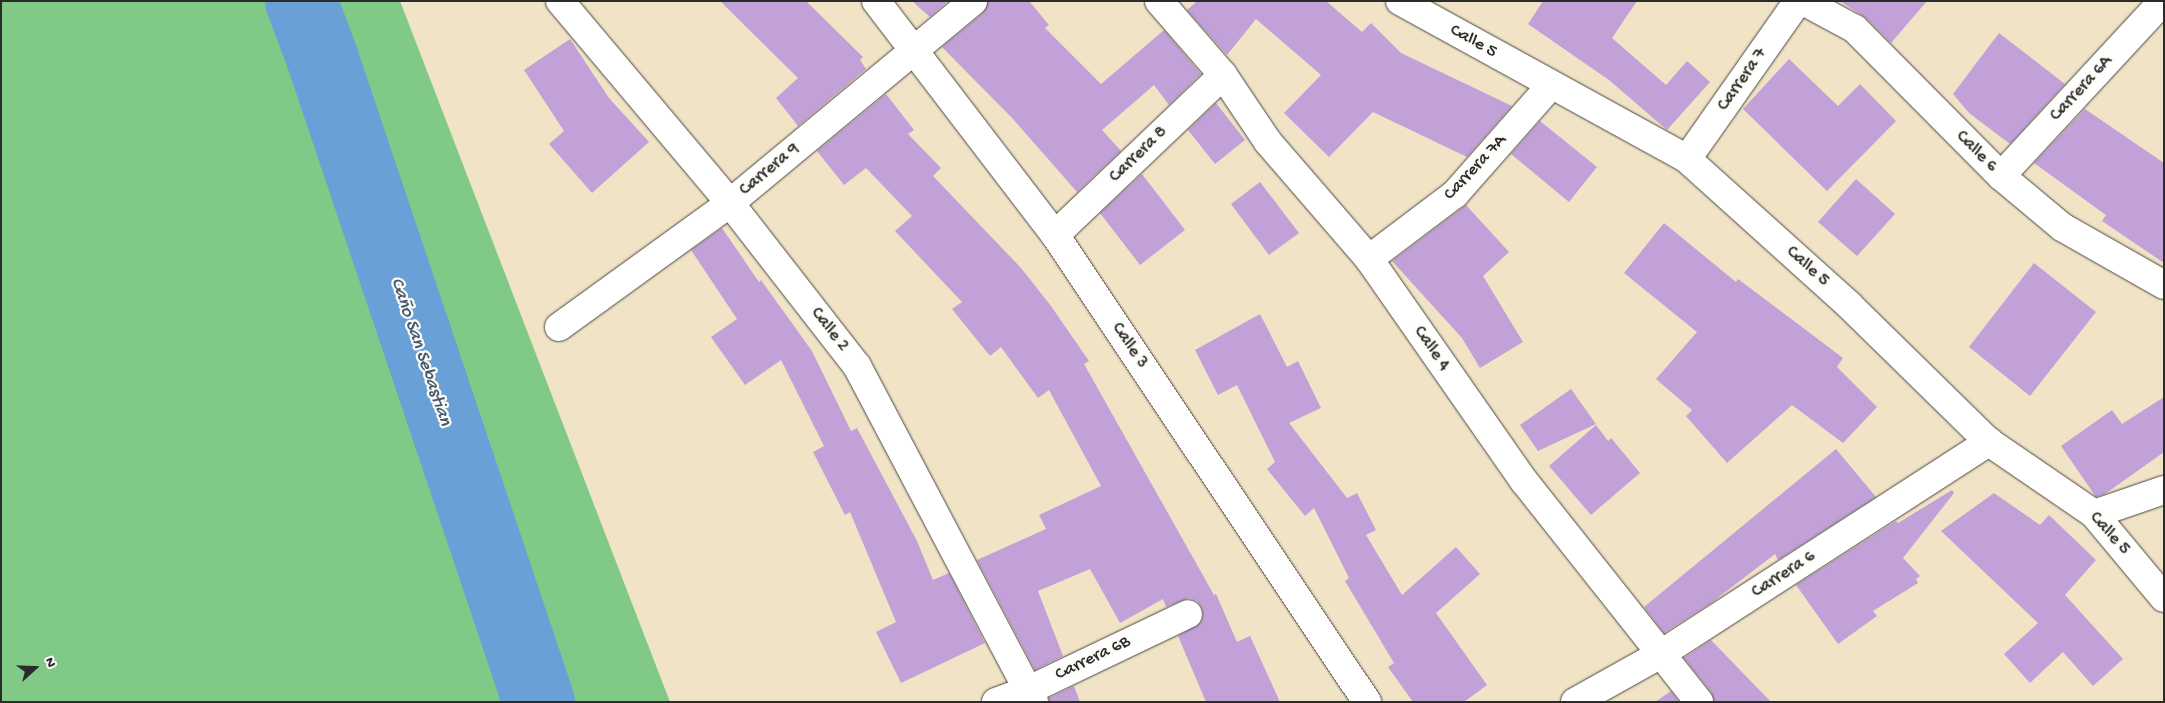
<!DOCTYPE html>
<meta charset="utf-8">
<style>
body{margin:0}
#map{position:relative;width:2165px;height:703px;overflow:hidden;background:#f1e3c6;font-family:"Gochi Hand",sans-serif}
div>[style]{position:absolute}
.green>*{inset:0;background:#80c986}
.river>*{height:72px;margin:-36px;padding:0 36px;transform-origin:36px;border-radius:36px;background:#69a0d7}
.building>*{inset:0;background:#c2a1d9}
.roads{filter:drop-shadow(0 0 1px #494742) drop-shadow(0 0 1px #494742)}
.minor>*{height:28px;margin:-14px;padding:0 14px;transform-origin:14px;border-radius:14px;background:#fff}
span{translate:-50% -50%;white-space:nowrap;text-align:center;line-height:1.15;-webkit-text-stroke:4.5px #fdfcf7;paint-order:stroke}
.street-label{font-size:18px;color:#2b2b2b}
.water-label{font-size:19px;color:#445a70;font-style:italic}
.frame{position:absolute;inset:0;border:2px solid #2b2b2b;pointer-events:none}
.north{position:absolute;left:10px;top:643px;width:50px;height:50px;-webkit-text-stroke:4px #fdfcf7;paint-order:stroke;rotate:70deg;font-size:14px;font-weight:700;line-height:20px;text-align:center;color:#2b2b2b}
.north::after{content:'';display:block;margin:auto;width:18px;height:22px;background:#2b2b2b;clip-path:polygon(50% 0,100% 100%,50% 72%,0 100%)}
</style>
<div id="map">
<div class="green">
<div style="clip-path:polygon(1px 1px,400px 1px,670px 702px,1px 702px)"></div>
</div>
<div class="river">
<div style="left:301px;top:1px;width:60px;rotate:69.4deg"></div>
<div style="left:322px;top:57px;width:681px;rotate:71.41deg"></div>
</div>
<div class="building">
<div style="clip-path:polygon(720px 1px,806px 1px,863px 57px,860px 60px,866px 69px,798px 126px,776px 98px,798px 78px)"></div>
<div style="clip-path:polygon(912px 1px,948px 1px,930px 17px)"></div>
<div style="clip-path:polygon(988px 1px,1029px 1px,1049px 25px,1045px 28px,1101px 84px,1164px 30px,1201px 74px,1169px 105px,1154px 85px,1102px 130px,1121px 151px,1077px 192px,1013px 119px,942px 47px,983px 13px)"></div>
<div style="clip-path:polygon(1197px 1px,1326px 1px,1362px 32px,1371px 23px,1401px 53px,1512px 106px,1467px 157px,1373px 112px,1329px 157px,1284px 113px,1321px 75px,1256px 19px,1227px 55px,1187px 10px)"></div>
<div style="clip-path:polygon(1543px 1px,1637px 1px,1612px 38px,1666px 85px,1687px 61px,1710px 82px,1667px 130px,1609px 80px,1528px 24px)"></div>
<div style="clip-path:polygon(1840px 1px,1927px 1px,1891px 43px,1866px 18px)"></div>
<div style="clip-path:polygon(1999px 33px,2065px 84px,2010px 144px,1969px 113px,1953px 94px)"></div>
<div style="clip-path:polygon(570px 39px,609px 98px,649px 142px,592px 193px,549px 144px,564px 131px,524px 70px)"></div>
<div style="clip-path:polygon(1789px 59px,1838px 106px,1860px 84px,1896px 121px,1827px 191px,1743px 109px)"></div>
<div style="clip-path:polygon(886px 94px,914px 130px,908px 134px,941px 168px,933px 176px,1021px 268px,1051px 306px,1089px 361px,1084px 364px,1214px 595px,1216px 594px,1237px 642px,1250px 636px,1280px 702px,1206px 702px,1178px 636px,1201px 622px,1203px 616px,1202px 608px,1197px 601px,1189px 598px,1166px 607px,1163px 599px,1120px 623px,1090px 569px,1038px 591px,1063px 656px,1035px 670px,977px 560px,1046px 529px,1039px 515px,1101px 486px,1049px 390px,1038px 398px,1001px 347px,990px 356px,952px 309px,962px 302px,895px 231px,912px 216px,866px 168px,844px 185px,817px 151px)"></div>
<div style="clip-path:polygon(1216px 103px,1245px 140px,1215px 164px,1188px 130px)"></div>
<div style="clip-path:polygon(2085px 109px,2164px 163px,2164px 263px,2102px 221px,2106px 215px,2034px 163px)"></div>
<div style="clip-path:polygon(1540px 121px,1597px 167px,1569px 202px,1511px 154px)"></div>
<div style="clip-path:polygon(1142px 174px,1185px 230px,1140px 265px,1100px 213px)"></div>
<div style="clip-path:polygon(1856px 179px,1895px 214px,1857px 256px,1818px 222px)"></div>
<div style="clip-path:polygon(1260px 182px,1299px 233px,1269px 255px,1231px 204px)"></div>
<div style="clip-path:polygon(1466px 205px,1509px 252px,1483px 276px,1523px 342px,1480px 368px,1462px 338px,1392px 261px)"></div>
<div style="clip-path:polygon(1664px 223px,1736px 282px,1738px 279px,1843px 358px,1837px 367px,1877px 407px,1843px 443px,1792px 405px,1727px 463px,1686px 416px,1692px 410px,1656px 379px,1697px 332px,1624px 273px)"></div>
<div style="clip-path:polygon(722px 228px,759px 282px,761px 280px,812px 351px,851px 431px,857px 428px,917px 541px,933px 580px,949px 573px,985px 643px,901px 683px,876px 632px,896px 622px,850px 512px,845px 515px,813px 452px,824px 446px,781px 360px,745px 385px,711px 337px,737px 319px,691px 250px)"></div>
<div style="clip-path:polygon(2034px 263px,2096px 312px,2030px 396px,1969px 347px)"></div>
<div style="clip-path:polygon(1260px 314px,1287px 367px,1298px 361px,1321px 408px,1289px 423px,1347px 498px,1357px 493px,1376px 530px,1366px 535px,1402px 595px,1456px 547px,1480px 574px,1436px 613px,1487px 685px,1464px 702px,1413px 702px,1388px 667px,1394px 663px,1345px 581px,1349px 578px,1314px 508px,1305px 516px,1267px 469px,1275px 462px,1237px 385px,1218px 395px,1195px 350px)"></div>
<div style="clip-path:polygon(1571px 389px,1596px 424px,1538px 451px,1520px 425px)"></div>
<div style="clip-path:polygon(2164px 397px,2164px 452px,2105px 494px,2096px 497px,2061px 446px,2112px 410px,2122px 424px)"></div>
<div style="clip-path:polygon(1596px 425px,1608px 441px,1611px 438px,1640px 473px,1591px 515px,1549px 466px)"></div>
<div style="clip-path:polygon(1836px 449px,1876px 497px,1778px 560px,1775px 554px,1711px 603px,1664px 633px,1644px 607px)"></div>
<div style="clip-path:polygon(1952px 490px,1954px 493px,1903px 558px,1920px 576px,1916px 579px,1918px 583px,1873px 611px,1877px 616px,1838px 644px,1796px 585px,1896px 521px,1898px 523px)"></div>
<div style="clip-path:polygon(1994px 493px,2040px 525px,2049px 515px,2096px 560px,2065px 595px,2123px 659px,2093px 686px,2063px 652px,2030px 683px,2004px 654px,2038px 623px,1941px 531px)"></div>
<div style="clip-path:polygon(1711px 640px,1771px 702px,1714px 702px,1711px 692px,1684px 658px)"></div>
<div style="clip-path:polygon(1074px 686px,1080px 702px,1049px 702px,1049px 698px)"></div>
<div style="clip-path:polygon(1671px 691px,1679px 702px,1655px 702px)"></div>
</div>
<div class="roads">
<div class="minor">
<div style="left:560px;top:1px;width:264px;rotate:49.9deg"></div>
<div style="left:730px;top:203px;width:207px;rotate:52.1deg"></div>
<div style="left:857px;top:366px;width:380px;rotate:62.2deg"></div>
<div style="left:876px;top:1px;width:295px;rotate:52.6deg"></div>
<div style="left:1055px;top:235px;width:562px;rotate:56.25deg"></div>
<div style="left:1159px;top:1px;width:98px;rotate:49.1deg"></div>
<div style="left:1223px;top:75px;width:81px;rotate:56.1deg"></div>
<div style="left:1268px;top:142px;width:155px;rotate:49.2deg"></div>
<div style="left:1369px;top:259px;width:271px;rotate:55.1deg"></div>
<div style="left:1524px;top:481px;width:282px;rotate:51.6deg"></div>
<div style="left:1400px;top:1px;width:328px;rotate:28.8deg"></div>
<div style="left:1687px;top:159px;width:218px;rotate:42deg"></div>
<div style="left:1849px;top:305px;width:196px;rotate:44.4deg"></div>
<div style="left:1989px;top:442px;width:127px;rotate:34.4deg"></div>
<div style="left:2094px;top:514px;width:109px;rotate:50.2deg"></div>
<div style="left:1803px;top:1px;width:59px;rotate:28.3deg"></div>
<div style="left:1855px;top:29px;width:207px;rotate:45.2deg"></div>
<div style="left:2001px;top:176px;width:80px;rotate:39.9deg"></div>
<div style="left:2062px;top:227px;width:117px;rotate:29.6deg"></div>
<div style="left:1687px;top:159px;width:193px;rotate:-54.9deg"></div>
<div style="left:2001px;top:176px;width:238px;rotate:-47.2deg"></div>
<div style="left:1055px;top:235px;width:232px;rotate:-43.6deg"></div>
<div style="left:1369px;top:259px;width:108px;rotate:-37.1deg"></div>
<div style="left:1455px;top:194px;width:145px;rotate:-48.6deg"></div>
<div style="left:559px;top:327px;width:211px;rotate:-35.9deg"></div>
<div style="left:730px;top:203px;width:316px;rotate:-39.7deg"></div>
<div style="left:2094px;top:514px;width:74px;rotate:-18.9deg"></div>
<div style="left:996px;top:702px;width:35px;rotate:-20deg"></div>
<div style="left:1029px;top:690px;width:176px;rotate:-25.5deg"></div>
<div style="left:1575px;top:702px;width:98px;rotate:-29.2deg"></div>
<div style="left:1661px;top:654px;width:391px;rotate:-32.9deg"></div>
</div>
</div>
<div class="street-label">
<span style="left:1473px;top:42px;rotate:29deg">Calle 5</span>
<span style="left:1743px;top:80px;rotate:-55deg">Carrera 7</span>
<span style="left:2082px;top:89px;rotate:-47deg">Carrera 6A</span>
<span style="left:1976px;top:152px;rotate:45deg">Calle 6</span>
<span style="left:1139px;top:155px;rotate:-44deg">Carrera 8</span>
<span style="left:1476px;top:168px;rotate:-47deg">Carrera 7A</span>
<span style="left:770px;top:170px;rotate:-40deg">Carrera 9</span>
<span style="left:1807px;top:267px;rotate:42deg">Calle 5</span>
<span style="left:829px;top:330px;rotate:52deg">Calle 2</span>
<span style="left:1129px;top:346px;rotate:56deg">Calle 3</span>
<span style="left:1431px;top:349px;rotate:55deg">Calle 4</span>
<span style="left:2109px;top:534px;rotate:48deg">Calle 5</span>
<span style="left:1784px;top:575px;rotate:-33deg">Carrera 6</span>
<span style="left:1093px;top:659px;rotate:-26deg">Carrera 6B</span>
</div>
<div class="water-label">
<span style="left:420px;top:352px;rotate:71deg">Caño San Sebastian</span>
</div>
<div class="frame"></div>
<div class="north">N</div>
</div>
